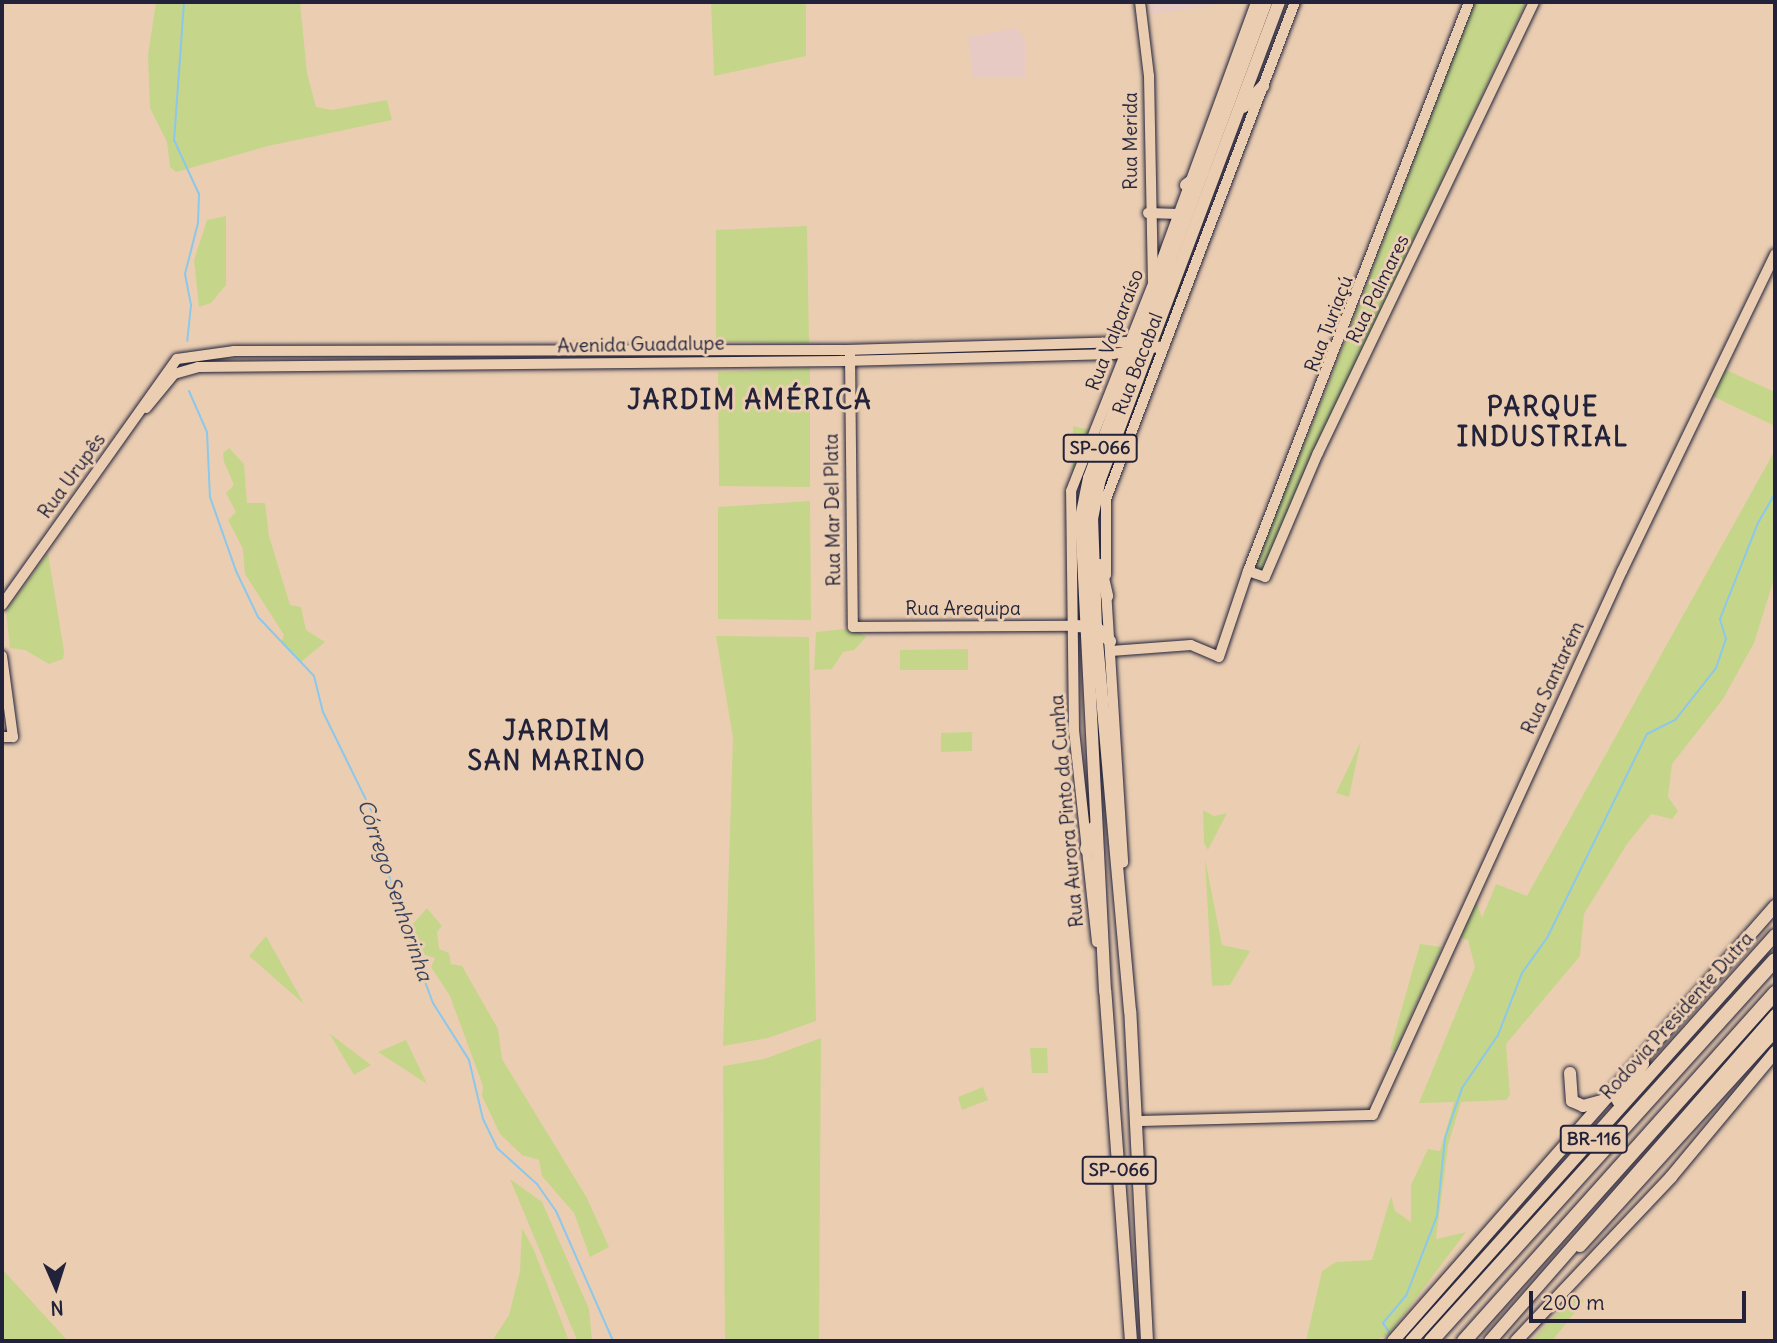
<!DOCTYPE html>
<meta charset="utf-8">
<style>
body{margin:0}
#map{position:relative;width:1777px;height:1343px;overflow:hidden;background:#ebceb2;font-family:Delius,sans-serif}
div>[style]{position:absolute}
.built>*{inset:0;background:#e7cac4}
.green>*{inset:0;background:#c5d68a}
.stream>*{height:2px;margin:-1px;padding:0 1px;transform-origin:1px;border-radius:1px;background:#8cc7ec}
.roads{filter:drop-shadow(0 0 2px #22223b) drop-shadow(0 0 2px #22223b)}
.tertiary>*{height:10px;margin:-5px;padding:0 5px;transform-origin:5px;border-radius:5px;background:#ebceb2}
.primary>*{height:12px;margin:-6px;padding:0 6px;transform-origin:6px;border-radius:6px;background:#ebceb2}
.motorway>*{height:14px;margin:-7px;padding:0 7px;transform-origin:7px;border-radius:7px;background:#ebceb2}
span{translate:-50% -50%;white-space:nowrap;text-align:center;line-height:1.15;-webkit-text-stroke:6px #ebceb2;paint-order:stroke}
.shield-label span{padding:2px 5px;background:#ebceb2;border:2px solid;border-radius:5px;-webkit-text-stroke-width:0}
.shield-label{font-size:18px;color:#22223b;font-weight:700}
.street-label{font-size:19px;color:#22223b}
.water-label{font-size:21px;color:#37435e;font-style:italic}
.district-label{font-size:26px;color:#22223b;font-weight:700;letter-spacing:2px}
.frame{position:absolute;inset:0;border:4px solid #22223b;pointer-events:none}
.north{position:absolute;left:21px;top:1252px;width:70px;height:70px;-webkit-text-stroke:5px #ebceb2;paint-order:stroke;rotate:177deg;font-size:19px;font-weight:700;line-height:28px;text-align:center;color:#22223b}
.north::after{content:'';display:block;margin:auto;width:24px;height:32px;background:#22223b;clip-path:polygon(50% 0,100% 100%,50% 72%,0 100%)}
.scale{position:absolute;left:1529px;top:1291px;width:217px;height:32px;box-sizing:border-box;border:4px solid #22223b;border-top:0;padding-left:9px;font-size:21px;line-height:24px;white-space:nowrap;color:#22223b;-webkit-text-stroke:5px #ebceb2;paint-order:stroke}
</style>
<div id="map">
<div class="built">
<div style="clip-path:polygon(1149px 2px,1235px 2px,1152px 14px)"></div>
<div style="clip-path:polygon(1017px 28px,1025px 39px,1025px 77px,973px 78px,968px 37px)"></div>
</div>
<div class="green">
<div style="clip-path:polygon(156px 2px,300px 2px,307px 73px,316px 107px,332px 110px,387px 100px,392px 120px,268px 146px,176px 172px,170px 167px,167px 142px,150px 108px,148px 55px)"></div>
<div style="clip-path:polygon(711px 2px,806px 2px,806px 56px,714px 76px)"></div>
<div style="clip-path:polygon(1474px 2px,1526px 2px,1410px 247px,1264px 575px,1251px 570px,1328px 386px)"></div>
<div style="clip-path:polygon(226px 216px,226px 285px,211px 303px,199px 307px,194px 260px,207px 220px)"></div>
<div style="clip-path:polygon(807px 226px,809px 343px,716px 342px,716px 230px)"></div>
<div style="clip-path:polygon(810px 368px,810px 487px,719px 486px,718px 372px)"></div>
<div style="clip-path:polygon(1724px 369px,1775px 392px,1775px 426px,1708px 394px)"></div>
<div style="clip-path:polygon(1073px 426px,1091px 430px,1072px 479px)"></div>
<div style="clip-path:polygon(229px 448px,244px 464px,247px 503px,265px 503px,269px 536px,290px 605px,301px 607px,306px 630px,325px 642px,301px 662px,281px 643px,284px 635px,245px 574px,243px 549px,228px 520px,236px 512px,226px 493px,234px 485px,224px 462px,223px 453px)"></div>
<div style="clip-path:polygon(1775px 450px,1775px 576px,1754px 643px,1723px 699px,1672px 764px,1668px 797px,1678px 811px,1672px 819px,1651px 814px,1627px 844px,1584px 914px,1580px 956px,1506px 1044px,1510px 1095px,1506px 1100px,1461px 1102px,1448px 1145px,1436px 1239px,1466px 1232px,1389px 1334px,1374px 1341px,1306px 1341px,1322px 1271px,1336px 1262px,1372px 1260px,1391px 1196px,1395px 1211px,1411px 1222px,1411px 1185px,1428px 1149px,1440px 1151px,1454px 1102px,1419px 1103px,1475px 967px,1468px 940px,1456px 936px,1474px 895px,1482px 918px,1496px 884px,1527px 896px)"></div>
<div style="clip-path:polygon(810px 501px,811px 620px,718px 619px,718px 507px)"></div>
<div style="clip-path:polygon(48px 553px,64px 651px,63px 659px,49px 664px,25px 650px,10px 648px,6px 611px)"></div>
<div style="clip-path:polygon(854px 628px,866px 637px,854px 650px,843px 652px,832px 669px,814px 670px,816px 632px)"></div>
<div style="clip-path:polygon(716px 636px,809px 637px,816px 1021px,768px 1038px,723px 1046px,733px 738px)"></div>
<div style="clip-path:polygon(968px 649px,968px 670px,900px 670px,900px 650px)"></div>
<div style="clip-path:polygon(972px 732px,972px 751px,941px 752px,941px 733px)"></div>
<div style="clip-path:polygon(1361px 741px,1349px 797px,1336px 793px)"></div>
<div style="clip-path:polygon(1203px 810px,1214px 816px,1227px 813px,1208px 850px,1204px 843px)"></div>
<div style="clip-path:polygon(1205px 859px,1222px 945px,1250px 951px,1230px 985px,1212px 986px)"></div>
<div style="clip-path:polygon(427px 908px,442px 926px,437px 932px,439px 949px,449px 953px,451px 964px,462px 966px,498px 1029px,502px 1059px,587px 1198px,609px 1247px,590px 1257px,574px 1213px,542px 1176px,539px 1160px,522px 1155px,500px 1134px,482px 1096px,483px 1086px,450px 996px,431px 967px,435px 958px,425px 955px,410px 927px)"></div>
<div style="clip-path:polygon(266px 936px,304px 1004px,249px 956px)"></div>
<div style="clip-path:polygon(1420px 944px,1442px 947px,1395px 1051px,1390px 1050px)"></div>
<div style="clip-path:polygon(329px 1033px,371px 1065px,354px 1075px)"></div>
<div style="clip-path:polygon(821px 1038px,819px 1341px,725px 1341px,723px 1066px,764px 1059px)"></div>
<div style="clip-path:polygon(406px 1040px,427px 1084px,378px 1052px)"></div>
<div style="clip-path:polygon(1030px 1048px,1047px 1048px,1048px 1073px,1032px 1073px)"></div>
<div style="clip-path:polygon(983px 1087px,988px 1100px,962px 1110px,958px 1097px)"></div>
<div style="clip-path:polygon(510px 1179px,542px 1202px,589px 1309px,592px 1341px,577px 1340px)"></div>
<div style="clip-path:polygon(522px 1228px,534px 1250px,569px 1341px,492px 1341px,509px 1315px,520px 1271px)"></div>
<div style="clip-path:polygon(2px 1269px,67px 1340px,68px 1341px,2px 1341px)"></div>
<div style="clip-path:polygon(1576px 1294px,1584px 1301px,1552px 1341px,1531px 1341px)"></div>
</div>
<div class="stream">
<div style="left:184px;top:2px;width:138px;rotate:94.1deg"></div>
<div style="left:174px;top:140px;width:60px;rotate:65.2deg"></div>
<div style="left:199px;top:194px;width:29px;rotate:92deg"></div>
<div style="left:198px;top:223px;width:53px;rotate:104.3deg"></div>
<div style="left:185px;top:274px;width:32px;rotate:79deg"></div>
<div style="left:191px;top:305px;width:36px;rotate:96deg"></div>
<div style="left:189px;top:391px;width:45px;rotate:66.3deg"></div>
<div style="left:207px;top:432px;width:65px;rotate:87.4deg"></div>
<div style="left:210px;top:497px;width:78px;rotate:70.6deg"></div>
<div style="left:236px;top:571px;width:51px;rotate:64.4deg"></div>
<div style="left:258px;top:617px;width:81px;rotate:46.5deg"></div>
<div style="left:314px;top:676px;width:37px;rotate:76deg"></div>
<div style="left:323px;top:712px;width:111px;rotate:63.9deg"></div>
<div style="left:372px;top:812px;width:100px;rotate:75deg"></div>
<div style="left:398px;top:909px;width:100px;rotate:69.6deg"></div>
<div style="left:433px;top:1003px;width:67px;rotate:57.7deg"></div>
<div style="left:469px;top:1060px;width:61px;rotate:76.7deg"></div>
<div style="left:483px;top:1119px;width:32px;rotate:64deg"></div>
<div style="left:497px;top:1148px;width:54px;rotate:42deg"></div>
<div style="left:537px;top:1184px;width:33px;rotate:55deg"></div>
<div style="left:556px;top:1211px;width:142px;rotate:66.3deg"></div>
<div style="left:1389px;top:1332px;width:11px;rotate:-124deg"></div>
<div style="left:1383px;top:1323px;width:35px;rotate:-50deg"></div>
<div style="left:1406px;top:1296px;width:86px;rotate:-68.8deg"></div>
<div style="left:1437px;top:1216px;width:78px;rotate:-84.1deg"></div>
<div style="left:1445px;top:1138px;width:53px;rotate:-71.2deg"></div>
<div style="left:1462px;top:1088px;width:64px;rotate:-55.8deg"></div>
<div style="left:1498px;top:1035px;width:66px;rotate:-68.8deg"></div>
<div style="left:1522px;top:973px;width:43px;rotate:-54.5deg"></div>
<div style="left:1547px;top:938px;width:227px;rotate:-63.9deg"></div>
<div style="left:1647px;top:734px;width:33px;rotate:-27deg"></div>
<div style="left:1676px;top:719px;width:65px;rotate:-51.9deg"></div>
<div style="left:1716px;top:668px;width:31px;rotate:-71deg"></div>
<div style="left:1726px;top:639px;width:21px;rotate:-107deg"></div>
<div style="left:1720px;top:619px;width:103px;rotate:-68.4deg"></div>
<div style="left:1758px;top:523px;width:34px;rotate:-60deg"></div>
</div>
<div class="roads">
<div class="tertiary">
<div style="left:1140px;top:2px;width:75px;rotate:83.1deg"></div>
<div style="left:1149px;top:76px;width:207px;rotate:88.9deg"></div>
<div style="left:1148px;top:213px;width:31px;rotate:2deg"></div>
<div style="left:850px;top:354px;width:273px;rotate:89.4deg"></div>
<div style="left:853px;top:627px;width:220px;rotate:-0.3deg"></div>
<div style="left:146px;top:408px;width:44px;rotate:-50.5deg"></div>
<div style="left:174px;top:374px;width:25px;rotate:-16deg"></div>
<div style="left:198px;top:367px;width:645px;rotate:-0.53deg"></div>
<div style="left:843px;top:361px;width:270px;rotate:-1.5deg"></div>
<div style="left:1113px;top:354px;width:52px;rotate:-8.9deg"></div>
<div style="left:1248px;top:571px;width:18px;rotate:19deg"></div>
<div style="left:1265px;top:577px;width:135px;rotate:-66.9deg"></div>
<div style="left:1318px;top:453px;width:500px;rotate:-64.41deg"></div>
<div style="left:1106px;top:575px;width:76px;rotate:-90deg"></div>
<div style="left:1106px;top:499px;width:532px;rotate:-69.18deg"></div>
<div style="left:1106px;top:590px;width:273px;rotate:86.4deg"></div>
<div style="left:2px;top:605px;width:302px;rotate:-54.6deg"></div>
<div style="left:177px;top:359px;width:58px;rotate:-8deg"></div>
<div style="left:234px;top:351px;width:608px;rotate:-0.09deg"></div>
<div style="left:842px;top:350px;width:288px;rotate:-1.6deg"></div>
<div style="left:1111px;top:651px;width:80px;rotate:-4.3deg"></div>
<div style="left:1191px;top:645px;width:30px;rotate:23deg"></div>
<div style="left:1219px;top:657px;width:91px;rotate:-71.4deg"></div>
<div style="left:1248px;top:571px;width:610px;rotate:-68.77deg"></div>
<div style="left:2px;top:656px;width:82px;rotate:82.3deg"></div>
<div style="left:13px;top:737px;width:11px;rotate:180deg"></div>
<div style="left:1097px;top:942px;width:213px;rotate:-96.2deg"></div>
<div style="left:1074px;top:730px;width:239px;rotate:-90.7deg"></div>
<div style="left:1071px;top:491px;width:223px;rotate:-68.4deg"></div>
<div style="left:1153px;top:284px;width:300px;rotate:-69.9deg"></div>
<div style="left:1136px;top:1121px;width:237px;rotate:-1.5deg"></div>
<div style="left:1373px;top:1115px;width:598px;rotate:-65.41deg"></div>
<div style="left:1622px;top:571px;width:352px;rotate:-64.2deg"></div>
</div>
<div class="primary">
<div style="left:1243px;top:107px;width:29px;rotate:-46deg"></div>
<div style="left:1186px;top:185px;width:21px;rotate:-37deg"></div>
<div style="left:1100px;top:565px;width:32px;rotate:77deg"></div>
<div style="left:1073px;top:626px;width:23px;rotate:2deg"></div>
<div style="left:1096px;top:627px;width:20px;rotate:45deg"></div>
<div style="left:1086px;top:849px;width:23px;rotate:-70deg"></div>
<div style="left:1570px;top:1073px;width:28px;rotate:86deg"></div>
<div style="left:1572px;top:1101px;width:12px;rotate:24deg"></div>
<div style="left:1583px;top:1106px;width:20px;rotate:-15deg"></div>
<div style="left:1618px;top:1101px;width:45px;rotate:-56deg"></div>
<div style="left:1580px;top:1246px;width:290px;rotate:-47.8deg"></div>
<div style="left:1131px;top:1341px;width:351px;rotate:-94.2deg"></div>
<div style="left:1105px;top:991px;width:474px;rotate:-92.9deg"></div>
<div style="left:1081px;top:518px;width:41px;rotate:-78.7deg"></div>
<div style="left:1089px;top:478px;width:508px;rotate:-69.6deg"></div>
<div style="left:1147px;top:1341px;width:330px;rotate:-92.9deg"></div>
<div style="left:1130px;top:1011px;width:386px;rotate:-95.1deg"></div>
<div style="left:1096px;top:627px;width:108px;rotate:-92.1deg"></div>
<div style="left:1092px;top:519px;width:38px;rotate:-79deg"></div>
<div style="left:1099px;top:482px;width:513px;rotate:-69.44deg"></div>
<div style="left:1393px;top:1341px;width:579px;rotate:-48.71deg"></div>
<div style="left:1411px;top:1341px;width:545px;rotate:-48.12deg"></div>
<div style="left:1490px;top:1341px;width:433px;rotate:-48.8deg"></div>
<div style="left:1516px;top:1341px;width:226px;rotate:-46.6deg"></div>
<div style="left:1671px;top:1177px;width:163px;rotate:-50.2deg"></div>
</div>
<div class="motorway">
<div style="left:1431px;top:1341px;width:513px;rotate:-47.92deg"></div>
<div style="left:1464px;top:1341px;width:467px;rotate:-48.2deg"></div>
</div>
</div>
<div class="shield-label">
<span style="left:1100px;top:448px">SP-066</span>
<span style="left:1594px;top:1139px">BR-116</span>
<span style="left:1119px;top:1170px">SP-066</span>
</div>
<div class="street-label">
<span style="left:1131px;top:141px;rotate:-90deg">Rua Merida</span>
<span style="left:1378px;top:289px;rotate:-64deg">Rua Palmares</span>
<span style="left:1329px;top:324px;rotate:-69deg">Rua Turiaçú</span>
<span style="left:1115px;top:330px;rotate:-69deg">Rua Valparaíso</span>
<span style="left:641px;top:345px;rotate:-1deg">Avenida Guadalupe</span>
<span style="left:1138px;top:364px;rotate:-69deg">Rua Bacabal</span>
<span style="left:72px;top:476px;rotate:-54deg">Rua Urupês</span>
<span style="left:833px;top:510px;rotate:-91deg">Rua Mar Del Plata</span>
<span style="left:963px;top:609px">Rua Arequipa</span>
<span style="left:1553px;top:678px;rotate:-65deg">Rua Santarém</span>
<span style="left:1067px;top:811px;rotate:-95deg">Rua Aurora Pinto da Cunha</span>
<span style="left:1677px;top:1016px;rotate:-48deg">Rodovia Presidente Dutra</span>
</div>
<div class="water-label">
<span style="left:395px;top:890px;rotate:71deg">Córrego Senhorinha</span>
</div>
<div class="district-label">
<span style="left:750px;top:400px">JARDIM AMÉRICA</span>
<span style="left:1543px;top:422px">PARQUE<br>INDUSTRIAL</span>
<span style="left:557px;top:746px">JARDIM<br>SAN MARINO</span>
</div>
<div class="frame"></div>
<div class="north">N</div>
<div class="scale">200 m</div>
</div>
